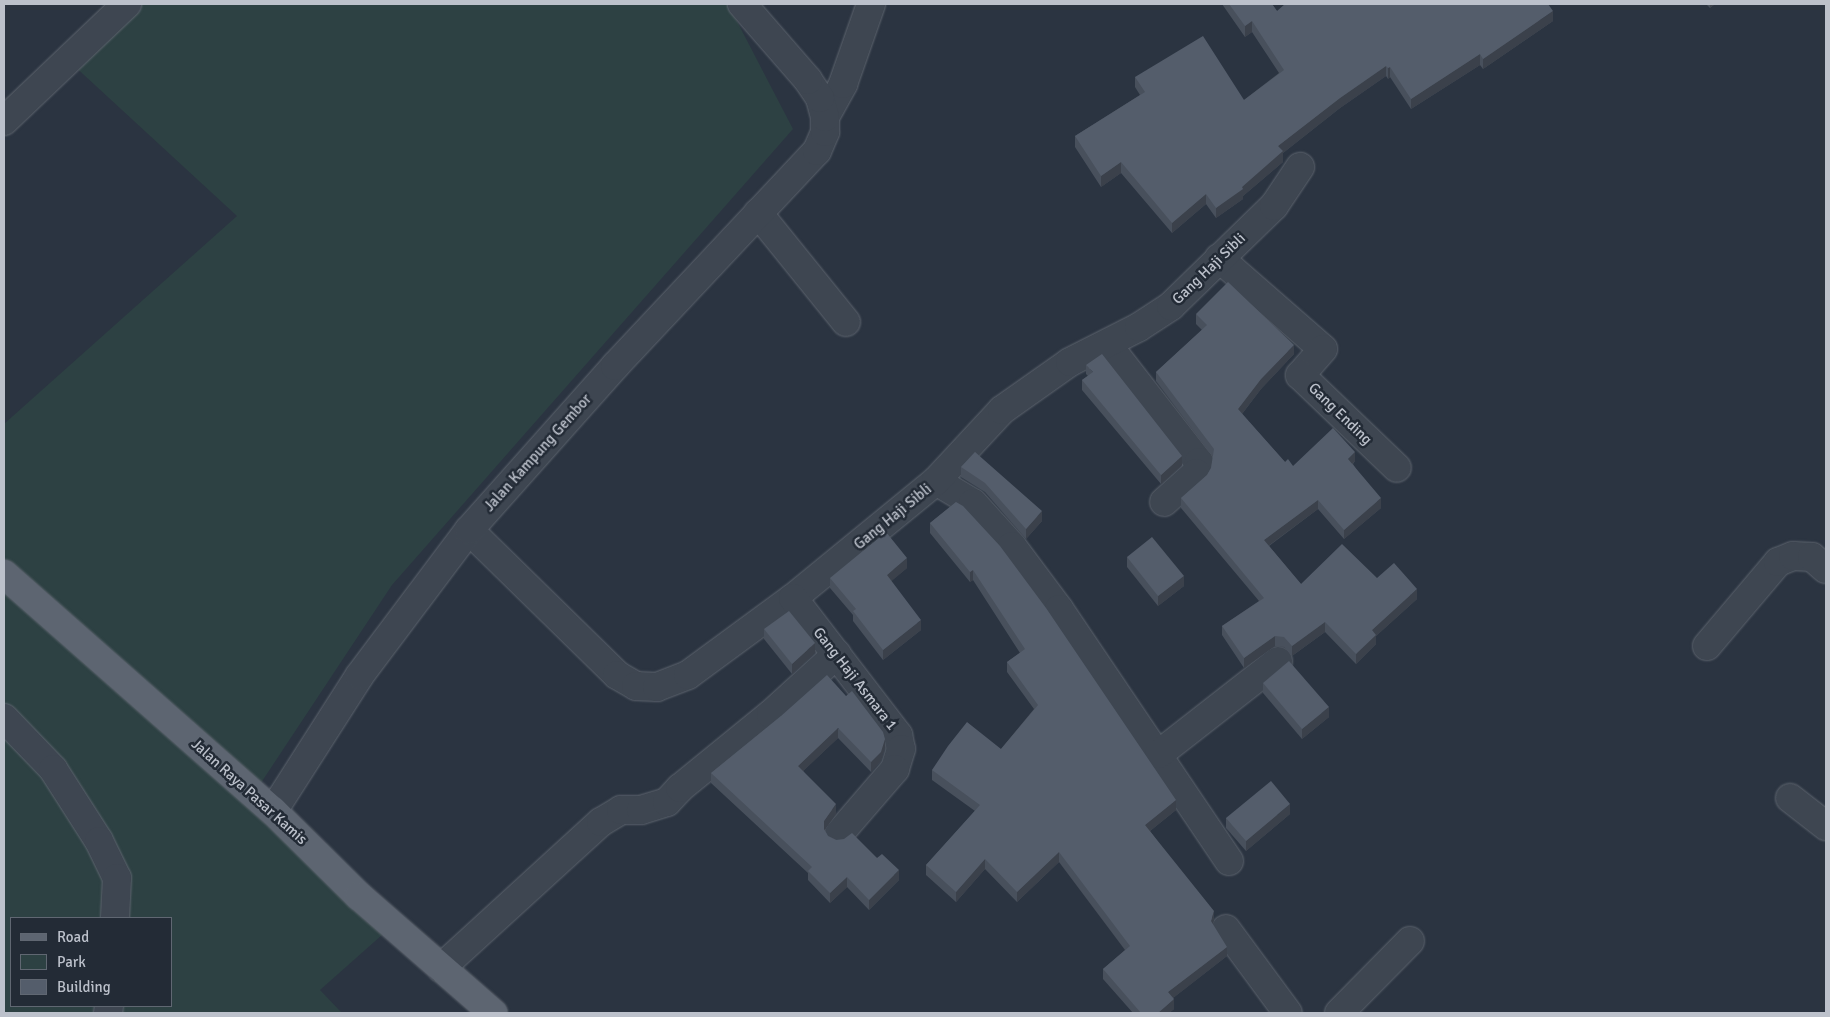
<!DOCTYPE html>
<style>
body{margin:0}
#map{position:relative;width:1830px;height:1017px;overflow:hidden;background:#2b3441;font-family:Signika,sans-serif}
div>[style]{position:absolute}
.green>*{inset:0;background:#2d4143}
.roads{filter:drop-shadow(0 0 1px #5d646e) drop-shadow(0 0 1px #5d646e)}
.minor>*{height:28px;margin:-14px;padding:0 14px;transform-origin:14px;border-radius:14px;background:#3e4651}
.major>*{height:28px;margin:-14px;padding:0 14px;transform-origin:14px;border-radius:14px;background:#5d6571}
.wall>*{inset:0;background:#48505c}
.shaded-wall>*{inset:0;background:#3b414b}
.building>*{inset:0;background:#545d6b}
span{translate:-50% -50%;white-space:nowrap;text-align:center;line-height:1.15;-webkit-text-stroke:5px #232b36;paint-order:stroke}
.street-label{font-size:15px;color:#bcc1cb}
.frame{position:absolute;inset:0;border:5px solid #bcc1cb;pointer-events:none}
.legend{position:absolute;left:10px;top:917px;width:162px;height:90px;box-sizing:border-box;background:#232b36;border:1px solid #606772;margin:0;padding:6px 9px;list-style:none;font-size:15px;color:#bcc1cb}
.legend li{display:flex;align-items:center;gap:10px;height:25px}
.legend b{width:25px;border:1px solid #606772}
</style>
<div id="map">
<div class="green">
<div style="clip-path:polygon(evenodd,133px 4px,728px 4px,793px 129px,392px 585px,247px 804px,382px 935px,320px 990px,342px 1013px,4px 1013px,4px 424px,237px 216px,71px 63px,133px 4px,11px 918px,171px 918px,171px 1006px,11px 1006px,11px 918px)"></div>
</div>
<div class="roads">
<div class="minor">
<div style="left:825px;top:117px;width:38px;rotate:-61deg"></div>
<div style="left:843px;top:84px;width:85px;rotate:-70.7deg"></div>
<div style="left:4px;top:121px;width:170px;rotate:-43.6deg"></div>
<div style="left:758px;top:213px;width:140px;rotate:51.1deg"></div>
<div style="left:1219px;top:258px;width:138px;rotate:41.2deg"></div>
<div style="left:1323px;top:349px;width:35px;rotate:131deg"></div>
<div style="left:1300px;top:375px;width:134px;rotate:43.8deg"></div>
<div style="left:1107px;top:344px;width:150px;rotate:52.1deg"></div>
<div style="left:1199px;top:462px;width:11px;rotate:105deg"></div>
<div style="left:1196px;top:473px;width:43px;rotate:137.8deg"></div>
<div style="left:936px;top:481px;width:43px;rotate:30.7deg"></div>
<div style="left:973px;top:503px;width:58px;rotate:47.8deg"></div>
<div style="left:1012px;top:546px;width:79px;rotate:53.3deg"></div>
<div style="left:1059px;top:609px;width:304px;rotate:56deg"></div>
<div style="left:469px;top:530px;width:207px;rotate:44.4deg"></div>
<div style="left:617px;top:675px;width:22px;rotate:30deg"></div>
<div style="left:636px;top:686px;width:21px;rotate:3deg"></div>
<div style="left:657px;top:687px;width:33px;rotate:-21deg"></div>
<div style="left:688px;top:675px;width:130px;rotate:-36.3deg"></div>
<div style="left:793px;top:598px;width:185px;rotate:-39.3deg"></div>
<div style="left:936px;top:481px;width:97px;rotate:-47.1deg"></div>
<div style="left:1002px;top:410px;width:83px;rotate:-35.2deg"></div>
<div style="left:1070px;top:362px;width:77px;rotate:-26.9deg"></div>
<div style="left:1139px;top:327px;width:38px;rotate:-33deg"></div>
<div style="left:1171px;top:306px;width:144px;rotate:-44.2deg"></div>
<div style="left:1274px;top:206px;width:47px;rotate:-56.3deg"></div>
<div style="left:793px;top:598px;width:173px;rotate:52.5deg"></div>
<div style="left:898px;top:735px;width:14px;rotate:78deg"></div>
<div style="left:901px;top:749px;width:21px;rotate:107deg"></div>
<div style="left:895px;top:769px;width:86px;rotate:130.7deg"></div>
<div style="left:1707px;top:646px;width:110px;rotate:-49.8deg"></div>
<div style="left:1778px;top:562px;width:16px;rotate:-22deg"></div>
<div style="left:1793px;top:556px;width:19px;rotate:3deg"></div>
<div style="left:1812px;top:557px;width:18px;rotate:41deg"></div>
<div style="left:4px;top:718px;width:71px;rotate:46.1deg"></div>
<div style="left:53px;top:769px;width:85px;rotate:57.4deg"></div>
<div style="left:99px;top:841px;width:41px;rotate:64.1deg"></div>
<div style="left:117px;top:878px;width:40px;rotate:92.9deg"></div>
<div style="left:1159px;top:754px;width:151px;rotate:-38deg"></div>
<div style="left:1790px;top:798px;width:46px;rotate:37.9deg"></div>
<div style="left:273px;top:811px;width:161px;rotate:-57.4deg"></div>
<div style="left:360px;top:675px;width:181px;rotate:-53.1deg"></div>
<div style="left:469px;top:530px;width:220px;rotate:-48.3deg"></div>
<div style="left:615px;top:366px;width:295px;rotate:-46.8deg"></div>
<div style="left:817px;top:151px;width:21px;rotate:-67deg"></div>
<div style="left:825px;top:132px;width:15px;rotate:-90deg"></div>
<div style="left:825px;top:117px;width:20px;rotate:-105deg"></div>
<div style="left:820px;top:98px;width:22px;rotate:-124deg"></div>
<div style="left:808px;top:80px;width:101px;rotate:-131deg"></div>
<div style="left:1226px;top:929px;width:104px;rotate:53.6deg"></div>
<div style="left:441px;top:968px;width:217px;rotate:-42.4deg"></div>
<div style="left:601px;top:822px;width:23px;rotate:-31deg"></div>
<div style="left:621px;top:810px;width:20px"></div>
<div style="left:641px;top:810px;width:27px;rotate:-17deg"></div>
<div style="left:667px;top:802px;width:19px;rotate:-47deg"></div>
<div style="left:680px;top:788px;width:117px;rotate:-39.1deg"></div>
<div style="left:771px;top:714px;width:89px;rotate:-42.3deg"></div>
<div style="left:108px;top:1013px;width:7px;rotate:-82deg"></div>
<div style="left:1339px;top:1013px;width:101px;rotate:-45.4deg"></div>
</div>
<div class="major">
<div style="left:4px;top:574px;width:359px;rotate:41.4deg"></div>
<div style="left:273px;top:811px;width:121px;rotate:44.7deg"></div>
<div style="left:359px;top:896px;width:178px;rotate:41.1deg"></div>
</div>
</div>
<div class="wall">
<div style="clip-path:polygon(1222px 4px,1272px 4px,1277px 11px,1553px 21px,1483px 69px,1480px 65px,1411px 109px,1390px 77px,1388px 79px,1386px 76px,1340px 108px,1283px 153px,1283px 162px,1243px 196px,1243px 199px,1216px 218px,1206px 204px,1172px 233px,1121px 173px,1101px 187px,1075px 147px,1075px 136px,1140px 95px,1135px 87px,1135px 77px,1244px 100px,1279px 73px,1252px 32px,1245px 37px)"></div>
<div style="clip-path:polygon(1706px 4px,1715px 4px,1710px 8px)"></div>
<div style="clip-path:polygon(1196px 314px,1294px 354px,1261px 389px,1242px 414px,1285px 462px,1293px 466px,1355px 461px,1353px 464px,1381px 508px,1344px 539px,1318px 509px,1269px 546px,1301px 584px,1377px 578px,1417px 599px,1376px 636px,1376px 644px,1356px 664px,1325px 632px,1292px 656px,1284px 647px,1275px 646px,1244px 668px,1222px 635px,1222px 626px,1259px 601px,1181px 508px,1181px 498px,1207px 475px,1211px 468px,1213px 457px,1156px 381px,1156px 372px,1202px 330px,1196px 324px)"></div>
<div style="clip-path:polygon(1086px 365px,1182px 465px,1161px 484px,1082px 390px,1082px 380px,1088px 376px,1086px 374px)"></div>
<div style="clip-path:polygon(975px 452px,1042px 521px,1026px 539px,985px 492px,961px 477px,961px 467px)"></div>
<div style="clip-path:polygon(956px 502px,1176px 810px,1150px 831px,1214px 920px,1212px 924px,1227px 956px,1173px 998px,1174px 1009px,1169px 1013px,1133px 1013px,1103px 979px,1103px 969px,1125px 950px,1059px 862px,1017px 902px,985px 869px,956px 902px,926px 875px,926px 865px,975px 811px,932px 780px,932px 770px,1001px 749px,1034px 709px,1007px 672px,1007px 662px,1020px 653px,973px 580px,970px 582px,930px 533px,930px 523px)"></div>
<div style="clip-path:polygon(1127px 557px,1184px 586px,1158px 606px,1127px 567px)"></div>
<div style="clip-path:polygon(907px 568px,891px 581px,921px 630px,883px 660px,853px 621px,853px 615px,830px 588px,830px 578px)"></div>
<div style="clip-path:polygon(764px 629px,815px 653px,792px 674px,764px 639px)"></div>
<div style="clip-path:polygon(1263px 683px,1329px 717px,1302px 739px,1263px 693px)"></div>
<div style="clip-path:polygon(781px 716px,885px 739px,885px 748px,881px 761px,871px 772px,838px 738px,803px 771px,836px 814px,825px 830px,828px 836px,877px 858px,899px 880px,869px 910px,847px 887px,830px 903px,808px 880px,808px 873px,711px 783px,711px 773px)"></div>
<div style="clip-path:polygon(1290px 814px,1246px 851px,1226px 828px,1226px 818px)"></div>
</div>
<div class="shaded-wall">
<div style="clip-path:polygon(1710px 4px,1715px 4px,1710px 8px)"></div>
<div style="clip-path:polygon(1553px 11px,1553px 21px,1483px 69px,1483px 59px)"></div>
<div style="clip-path:polygon(1252px 21px,1252px 32px,1245px 37px,1245px 26px)"></div>
<div style="clip-path:polygon(1480px 54px,1480px 65px,1411px 109px,1411px 99px)"></div>
<div style="clip-path:polygon(1386px 66px,1386px 76px,1340px 108px,1283px 153px,1283px 162px,1243px 196px,1243px 199px,1216px 218px,1216px 208px,1242px 187px,1278px 146px,1340px 98px)"></div>
<div style="clip-path:polygon(1390px 67px,1390px 77px,1388px 79px,1388px 68px)"></div>
<div style="clip-path:polygon(1121px 162px,1121px 173px,1101px 187px,1101px 176px)"></div>
<div style="clip-path:polygon(1206px 194px,1206px 204px,1172px 233px,1172px 223px)"></div>
<div style="clip-path:polygon(1294px 345px,1294px 354px,1261px 389px,1238px 419px,1238px 409px,1261px 379px)"></div>
<div style="clip-path:polygon(1355px 452px,1355px 461px,1348px 468px,1348px 459px)"></div>
<div style="clip-path:polygon(1182px 456px,1182px 465px,1161px 484px,1161px 475px)"></div>
<div style="clip-path:polygon(1381px 498px,1381px 508px,1344px 539px,1344px 530px)"></div>
<div style="clip-path:polygon(1318px 500px,1318px 509px,1264px 549px,1264px 540px)"></div>
<div style="clip-path:polygon(1042px 511px,1042px 521px,1026px 539px,1026px 529px)"></div>
<div style="clip-path:polygon(907px 558px,907px 568px,887px 585px,887px 575px)"></div>
<div style="clip-path:polygon(973px 570px,973px 580px,970px 582px,970px 572px)"></div>
<div style="clip-path:polygon(1184px 576px,1184px 586px,1158px 606px,1158px 596px)"></div>
<div style="clip-path:polygon(1417px 589px,1417px 599px,1376px 636px,1376px 644px,1356px 664px,1356px 654px,1372px 630px)"></div>
<div style="clip-path:polygon(921px 620px,921px 630px,883px 660px,883px 650px)"></div>
<div style="clip-path:polygon(1325px 622px,1325px 632px,1292px 656px,1292px 646px)"></div>
<div style="clip-path:polygon(1275px 636px,1275px 646px,1244px 668px,1244px 658px)"></div>
<div style="clip-path:polygon(815px 643px,815px 653px,792px 674px,792px 664px)"></div>
<div style="clip-path:polygon(1329px 707px,1329px 717px,1302px 739px,1302px 729px)"></div>
<div style="clip-path:polygon(838px 728px,838px 738px,798px 776px,798px 766px)"></div>
<div style="clip-path:polygon(885px 739px,885px 748px,881px 761px,871px 772px,871px 762px)"></div>
<div style="clip-path:polygon(1176px 800px,1176px 810px,1145px 835px,1145px 825px)"></div>
<div style="clip-path:polygon(836px 804px,836px 814px,824px 831px,824px 821px)"></div>
<div style="clip-path:polygon(1290px 804px,1290px 814px,1246px 851px,1246px 841px)"></div>
<div style="clip-path:polygon(1059px 852px,1059px 862px,1017px 902px,1017px 892px)"></div>
<div style="clip-path:polygon(985px 859px,985px 869px,956px 902px,956px 892px)"></div>
<div style="clip-path:polygon(899px 870px,899px 880px,869px 910px,869px 900px)"></div>
<div style="clip-path:polygon(847px 877px,847px 887px,830px 903px,830px 893px)"></div>
<div style="clip-path:polygon(1214px 911px,1214px 920px,1211px 931px,1211px 921px)"></div>
<div style="clip-path:polygon(1227px 947px,1227px 956px,1168px 1002px,1168px 992px)"></div>
<div style="clip-path:polygon(1174px 999px,1174px 1009px,1169px 1013px,1158px 1013px)"></div>
</div>
<div class="building">
<div style="clip-path:polygon(1229px 4px,1272px 4px,1277px 11px,1285px 4px,1548px 4px,1553px 11px,1483px 59px,1480px 54px,1411px 99px,1390px 67px,1388px 68px,1386px 66px,1340px 98px,1278px 146px,1283px 151px,1242px 187px,1243px 189px,1216px 208px,1206px 194px,1172px 223px,1121px 162px,1101px 176px,1075px 136px,1145px 92px,1135px 77px,1203px 36px,1244px 100px,1284px 70px,1252px 21px,1245px 26px)"></div>
<div style="clip-path:polygon(1228px 282px,1294px 345px,1261px 379px,1238px 409px,1285px 462px,1288px 459px,1293px 466px,1333px 428px,1355px 452px,1348px 459px,1381px 498px,1344px 530px,1318px 500px,1264px 540px,1301px 584px,1342px 544px,1377px 578px,1394px 563px,1417px 589px,1372px 630px,1376px 635px,1356px 654px,1325px 622px,1292px 646px,1284px 637px,1275px 636px,1244px 658px,1222px 626px,1264px 598px,1181px 498px,1207px 475px,1211px 468px,1214px 449px,1156px 372px,1207px 325px,1196px 314px)"></div>
<div style="clip-path:polygon(1102px 354px,1182px 456px,1161px 475px,1082px 380px,1093px 372px,1086px 365px)"></div>
<div style="clip-path:polygon(975px 452px,1042px 511px,1026px 529px,985px 483px,961px 467px)"></div>
<div style="clip-path:polygon(956px 502px,963px 506px,1000px 546px,1046px 608px,1176px 800px,1145px 825px,1214px 911px,1211px 921px,1227px 947px,1168px 992px,1174px 999px,1158px 1013px,1141px 1013px,1103px 969px,1130px 946px,1059px 852px,1017px 892px,985px 859px,956px 892px,926px 865px,980px 805px,932px 770px,948px 746px,967px 722px,1001px 749px,1038px 705px,1007px 662px,1025px 649px,973px 570px,970px 572px,930px 523px)"></div>
<div style="clip-path:polygon(886px 532px,907px 558px,887px 575px,921px 620px,883px 650px,853px 611px,856px 609px,830px 578px)"></div>
<div style="clip-path:polygon(1152px 537px,1184px 576px,1158px 596px,1127px 557px)"></div>
<div style="clip-path:polygon(789px 611px,815px 643px,792px 664px,764px 629px)"></div>
<div style="clip-path:polygon(1289px 661px,1329px 707px,1302px 729px,1263px 683px)"></div>
<div style="clip-path:polygon(827px 675px,846px 696px,852px 691px,883px 732px,885px 739px,881px 752px,871px 762px,838px 728px,798px 766px,836px 804px,824px 821px,824px 829px,828px 836px,836px 840px,844px 839px,852px 833px,877px 858px,882px 854px,899px 870px,869px 900px,847px 877px,830px 893px,808px 871px,812px 867px,711px 773px,781px 716px)"></div>
<div style="clip-path:polygon(1271px 781px,1290px 804px,1246px 841px,1226px 818px)"></div>
</div>
<div class="street-label">
<span style="left:1209px;top:269px;rotate:-44deg">Gang Haji Sibli</span>
<span style="left:1340px;top:414px;rotate:44deg">Gang Ending</span>
<span style="left:538px;top:453px;rotate:-48deg">Jalan Kampung Gembor</span>
<span style="left:893px;top:517px;rotate:-39deg">Gang Haji Sibli</span>
<span style="left:855px;top:679px;rotate:52deg">Gang Haji Asmara 1</span>
<span style="left:249px;top:792px;rotate:42deg">Jalan Raya Pasar Kamis</span>
</div>
<div class="frame"></div>
<ul class="legend">
<li><b style="height:6px;background:#5d6571"></b>Road</li>
<li><b style="height:14px;background:#2d4143"></b>Park</li>
<li><b style="height:14px;background:#545d6b"></b>Building</li>
</ul>
</div>
